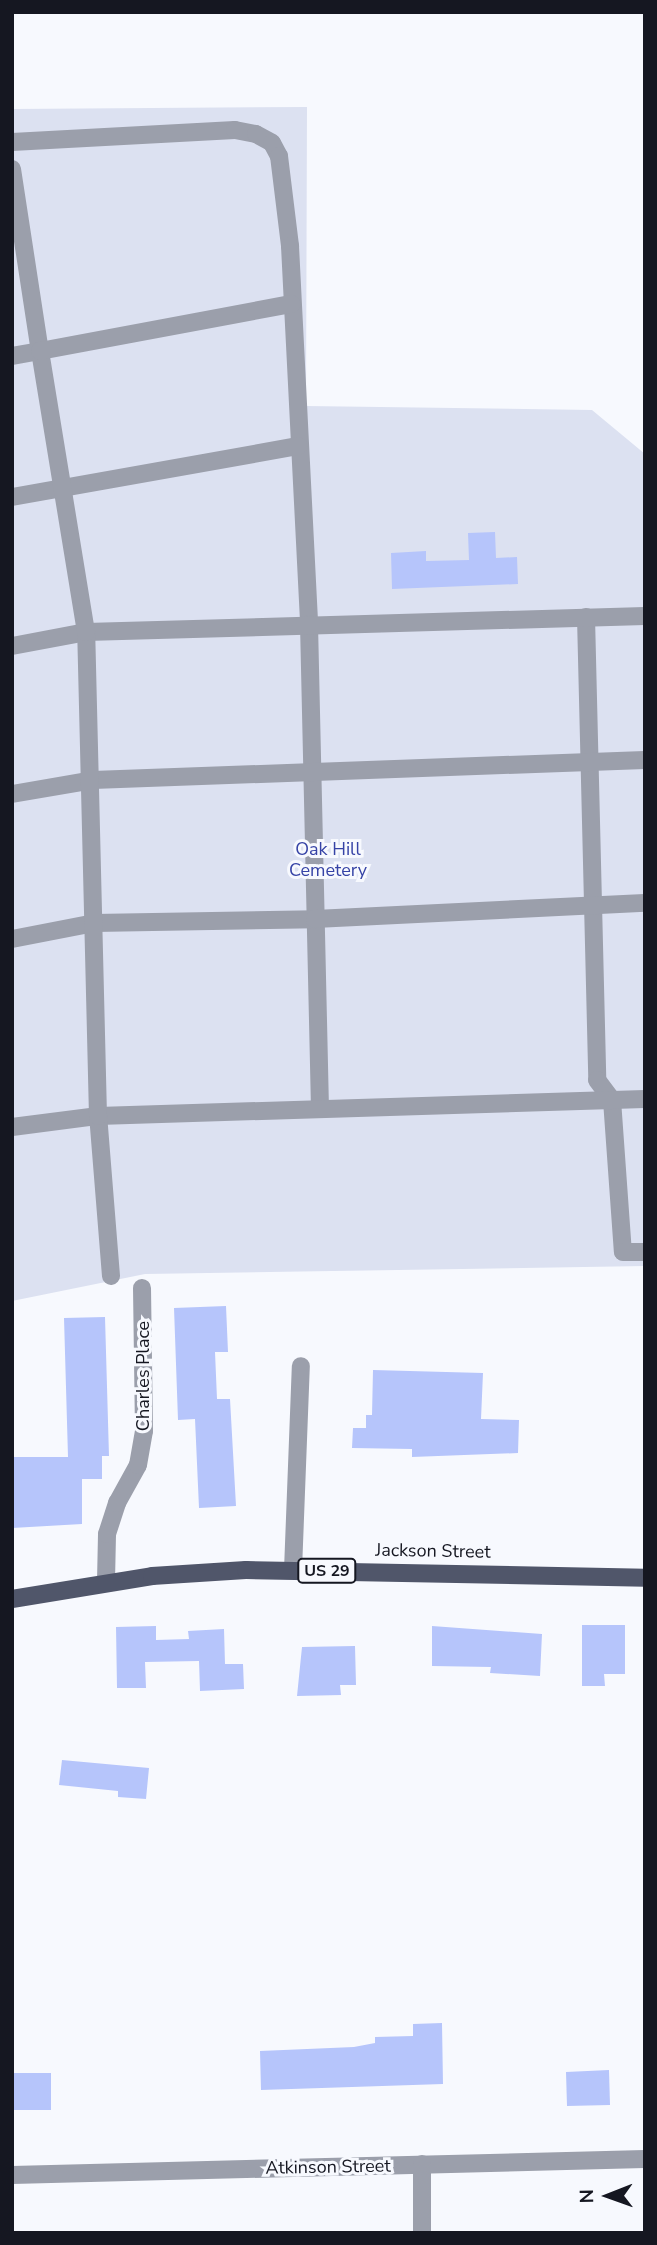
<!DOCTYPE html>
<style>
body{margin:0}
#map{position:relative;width:657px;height:2245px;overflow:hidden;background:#f7f9fe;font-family:"Nunito Sans",sans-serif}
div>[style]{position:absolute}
.green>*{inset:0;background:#dce1f1}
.building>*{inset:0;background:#b6c5fb}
.minor>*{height:18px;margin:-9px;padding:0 9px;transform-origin:9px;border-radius:9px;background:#9b9fab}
.major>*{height:18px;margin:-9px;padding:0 9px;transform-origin:9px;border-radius:9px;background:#50566a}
span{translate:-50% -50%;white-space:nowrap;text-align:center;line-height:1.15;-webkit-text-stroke:6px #f7f9fe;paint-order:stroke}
.shield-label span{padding:2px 5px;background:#f7f9fe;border:2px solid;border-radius:5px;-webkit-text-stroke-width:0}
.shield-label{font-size:16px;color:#151721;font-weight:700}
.park-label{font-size:18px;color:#3643a6}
.street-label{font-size:18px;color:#151721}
.frame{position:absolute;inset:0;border:14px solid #151721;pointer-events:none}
.north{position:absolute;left:573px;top:2161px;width:70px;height:70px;-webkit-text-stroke:5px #f7f9fe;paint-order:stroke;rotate:269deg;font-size:19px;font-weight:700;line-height:28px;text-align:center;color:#151721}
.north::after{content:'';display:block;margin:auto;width:24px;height:32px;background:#151721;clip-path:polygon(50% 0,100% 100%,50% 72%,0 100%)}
</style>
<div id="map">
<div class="green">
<div style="clip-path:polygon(307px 107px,306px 406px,592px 410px,645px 454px,645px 1266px,145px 1274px,12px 1301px,12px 109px)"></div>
</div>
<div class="building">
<div style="clip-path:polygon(495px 532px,496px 558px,517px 557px,518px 584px,392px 589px,391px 553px,426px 551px,426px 561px,469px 560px,468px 533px)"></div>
<div style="clip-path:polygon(226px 1306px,228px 1352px,215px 1352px,217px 1399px,230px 1399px,236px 1506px,199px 1508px,195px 1419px,178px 1420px,174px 1308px)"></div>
<div style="clip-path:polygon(105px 1317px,109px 1456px,102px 1456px,102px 1479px,82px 1479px,82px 1524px,12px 1528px,12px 1457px,68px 1457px,64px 1318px)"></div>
<div style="clip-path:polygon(373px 1370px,483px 1373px,481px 1419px,519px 1420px,518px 1453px,412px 1457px,412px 1449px,352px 1448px,353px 1428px,366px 1428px,366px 1415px,372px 1415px)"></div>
<div style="clip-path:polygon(582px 1625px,625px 1625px,625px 1674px,604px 1674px,605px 1686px,582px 1686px)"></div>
<div style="clip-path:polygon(156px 1626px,156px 1640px,189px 1639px,188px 1631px,224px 1629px,225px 1664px,243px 1664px,244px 1689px,200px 1691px,199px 1661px,145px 1662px,146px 1688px,117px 1688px,116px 1627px)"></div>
<div style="clip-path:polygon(432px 1626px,542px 1634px,540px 1676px,490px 1673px,491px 1667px,432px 1666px)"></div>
<div style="clip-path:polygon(355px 1646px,356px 1685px,340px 1685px,341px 1695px,297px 1696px,302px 1647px)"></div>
<div style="clip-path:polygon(62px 1760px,149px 1768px,146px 1799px,118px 1797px,118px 1791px,59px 1785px)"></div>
<div style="clip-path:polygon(442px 2023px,443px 2084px,261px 2090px,260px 2051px,354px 2047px,375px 2043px,375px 2037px,413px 2036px,413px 2024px)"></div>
<div style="clip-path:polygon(609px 2070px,610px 2105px,567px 2106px,566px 2072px)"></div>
<div style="clip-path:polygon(12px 2073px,51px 2073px,51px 2110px,12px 2110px)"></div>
</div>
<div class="minor">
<div style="left:12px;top:142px;width:223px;rotate:-3.1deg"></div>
<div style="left:235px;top:130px;width:21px;rotate:11deg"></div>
<div style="left:256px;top:134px;width:18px;rotate:29deg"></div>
<div style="left:272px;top:143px;width:15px;rotate:62deg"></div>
<div style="left:279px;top:156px;width:91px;rotate:83deg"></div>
<div style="left:290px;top:246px;width:378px;rotate:87.1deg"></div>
<div style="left:309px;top:624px;width:485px;rotate:88.7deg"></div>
<div style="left:12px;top:169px;width:184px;rotate:81.3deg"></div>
<div style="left:40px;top:351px;width:28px;rotate:170deg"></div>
<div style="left:12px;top:497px;width:291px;rotate:-10.1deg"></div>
<div style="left:586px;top:617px;width:463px;rotate:88.6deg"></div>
<div style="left:597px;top:1080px;width:25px;rotate:53deg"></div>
<div style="left:612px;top:1100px;width:152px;rotate:85.9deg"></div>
<div style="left:623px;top:1252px;width:22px"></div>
<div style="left:12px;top:646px;width:75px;rotate:-10.7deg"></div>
<div style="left:86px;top:632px;width:559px;rotate:-1.64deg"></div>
<div style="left:12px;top:794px;width:82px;rotate:-9.8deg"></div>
<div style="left:93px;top:780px;width:552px;rotate:-2.08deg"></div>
<div style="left:12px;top:939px;width:84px;rotate:-11deg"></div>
<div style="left:94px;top:923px;width:221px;rotate:-1deg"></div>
<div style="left:315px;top:919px;width:330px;rotate:-2.8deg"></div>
<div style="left:12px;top:1127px;width:87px;rotate:-7.3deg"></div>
<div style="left:98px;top:1116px;width:547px;rotate:-1.78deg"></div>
<div style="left:111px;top:1276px;width:161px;rotate:-94.6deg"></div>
<div style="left:98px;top:1116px;width:484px;rotate:-91.4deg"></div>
<div style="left:86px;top:632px;width:285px;rotate:-99.3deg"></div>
<div style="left:40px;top:351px;width:256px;rotate:-10.6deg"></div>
<div style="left:293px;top:1570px;width:204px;rotate:-87.8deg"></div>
<div style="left:106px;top:1582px;width:48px;rotate:-88.8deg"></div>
<div style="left:107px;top:1534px;width:33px;rotate:-72deg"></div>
<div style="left:117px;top:1503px;width:43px;rotate:-61.1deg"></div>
<div style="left:138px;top:1465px;width:35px;rotate:-80deg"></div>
<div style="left:144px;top:1431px;width:143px;rotate:-90.8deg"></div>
<div style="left:12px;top:2175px;width:633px;rotate:-1.45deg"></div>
<div style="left:422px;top:2233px;width:69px;rotate:-90deg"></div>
</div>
<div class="major">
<div style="left:12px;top:1599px;width:142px;rotate:-9.3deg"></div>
<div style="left:152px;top:1576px;width:94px;rotate:-3.7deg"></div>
<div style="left:246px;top:1570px;width:399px;rotate:1.1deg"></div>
</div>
<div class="shield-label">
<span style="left:327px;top:1571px">US 29</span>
</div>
<div class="park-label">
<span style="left:328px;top:860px">Oak Hill<br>Cemetery</span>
</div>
<div class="street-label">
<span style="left:143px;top:1376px;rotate:-90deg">Charles Place</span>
<span style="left:433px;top:1551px;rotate:1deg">Jackson Street</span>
<span style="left:328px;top:2167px;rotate:-1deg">Atkinson Street</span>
</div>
<div class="frame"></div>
<div class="north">N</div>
</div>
